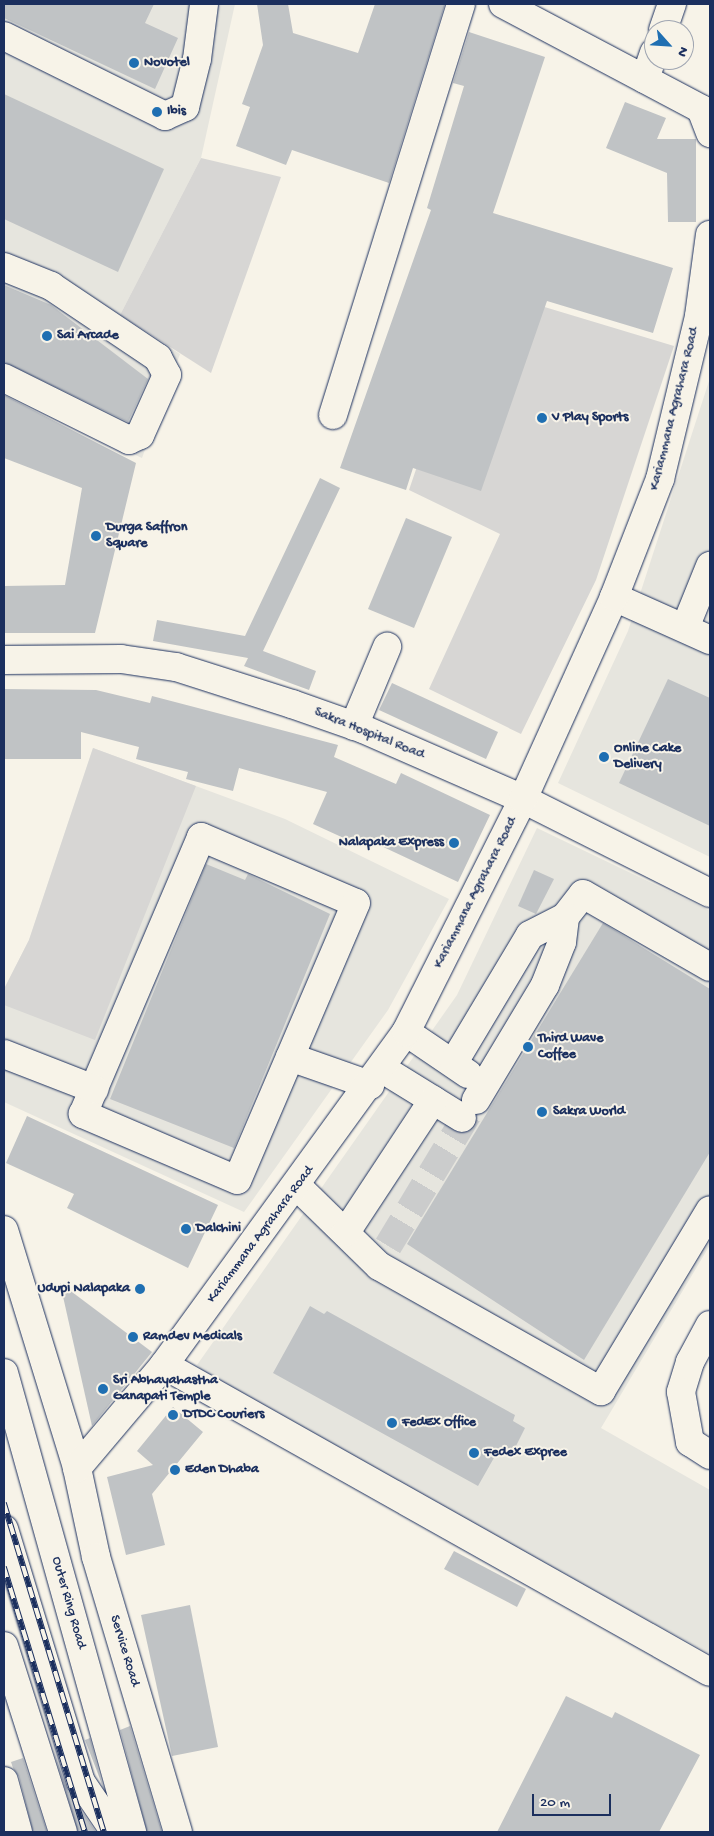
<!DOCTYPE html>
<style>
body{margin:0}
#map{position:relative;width:714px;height:1836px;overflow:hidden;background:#f7f3e8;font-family:"Gochi Hand",sans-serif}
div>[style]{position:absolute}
.built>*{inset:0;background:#e6e5de}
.green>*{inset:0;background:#d7d6d4}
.building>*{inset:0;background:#c0c3c5}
.minor-tunnel>*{height:28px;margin-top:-14px;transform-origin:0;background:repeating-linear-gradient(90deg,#cbcccc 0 28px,transparent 0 42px)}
.roads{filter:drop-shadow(0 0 1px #1b2f5e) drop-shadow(0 0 1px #1b2f5e)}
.minor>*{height:28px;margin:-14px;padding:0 14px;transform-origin:14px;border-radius:14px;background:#f7f3e8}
.highway>*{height:28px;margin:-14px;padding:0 14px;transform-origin:14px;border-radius:14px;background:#f7f3e8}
.rail>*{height:5.5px;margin-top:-2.75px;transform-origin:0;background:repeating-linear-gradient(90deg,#f7f3e8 0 11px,#1b2f5e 0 22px);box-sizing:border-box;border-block:1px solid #1b2f5e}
.dots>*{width:14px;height:14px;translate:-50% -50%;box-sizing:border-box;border:2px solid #f7f3e8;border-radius:50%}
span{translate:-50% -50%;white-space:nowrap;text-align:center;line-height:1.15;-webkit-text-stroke:4px #f7f3e8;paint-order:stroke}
.poi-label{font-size:14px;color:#1b2f5e;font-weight:700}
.left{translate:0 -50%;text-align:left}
.right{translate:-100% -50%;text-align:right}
.street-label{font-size:14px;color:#1b2f5e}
.frame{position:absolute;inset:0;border:5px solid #1b2f5e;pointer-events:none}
.north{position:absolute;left:644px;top:20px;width:50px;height:50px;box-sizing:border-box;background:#f7f3e8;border:1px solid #9fa5b1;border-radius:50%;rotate:116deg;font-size:14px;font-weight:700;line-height:20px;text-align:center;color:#1b2f5e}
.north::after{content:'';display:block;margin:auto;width:18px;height:22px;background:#1f6fb2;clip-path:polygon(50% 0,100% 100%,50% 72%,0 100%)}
.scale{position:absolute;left:532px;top:1794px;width:79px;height:22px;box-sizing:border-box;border:2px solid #1b2f5e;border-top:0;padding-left:6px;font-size:15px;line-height:18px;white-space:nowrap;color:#1b2f5e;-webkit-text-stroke:4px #f7f3e8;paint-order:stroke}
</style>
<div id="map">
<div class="built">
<div style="clip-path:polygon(4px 4px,235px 4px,201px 158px,120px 315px,180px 354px,142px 458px,4px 394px)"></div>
<div style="clip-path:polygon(710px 378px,710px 857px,558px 783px,628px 631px)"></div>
<div style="clip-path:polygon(93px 748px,285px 819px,449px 899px,388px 1010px,244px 1212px,4px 1102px,4px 989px,29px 940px)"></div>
<div style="clip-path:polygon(537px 828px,710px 911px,710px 1245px,601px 1428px,710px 1490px,710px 1654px,211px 1379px,197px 1365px,457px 995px)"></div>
</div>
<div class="green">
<div style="clip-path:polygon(201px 158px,281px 177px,211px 373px,120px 315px)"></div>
<div style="clip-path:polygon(478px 287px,674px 346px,596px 580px,521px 734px,429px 689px,500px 534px,409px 490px)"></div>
<div style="clip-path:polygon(93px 748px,196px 786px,95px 1040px,4px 1005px,4px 989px,29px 940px)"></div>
</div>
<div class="building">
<div style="clip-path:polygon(4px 4px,154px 4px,145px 23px,178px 38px,155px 89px,4px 18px)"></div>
<div style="clip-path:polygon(257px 4px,288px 4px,293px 33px,358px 53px,375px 4px,445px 4px,389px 183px,292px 150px,286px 165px,236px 146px,250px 107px,242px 104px,263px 45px)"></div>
<div style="clip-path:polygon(469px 32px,545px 57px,493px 213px,673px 268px,653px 333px,547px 301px,481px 491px,413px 468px,406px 490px,340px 468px,431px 210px,427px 208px,464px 86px,453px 83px)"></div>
<div style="clip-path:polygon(4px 94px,164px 169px,118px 272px,4px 219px)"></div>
<div style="clip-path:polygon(625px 102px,666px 118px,657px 139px,696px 139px,696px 222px,668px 222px,667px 173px,606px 148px)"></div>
<div style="clip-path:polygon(4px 285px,51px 305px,148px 379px,128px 422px,4px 362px)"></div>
<div style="clip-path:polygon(4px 395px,136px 463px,95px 633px,4px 633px,4px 586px,65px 585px,82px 488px,4px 458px)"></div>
<div style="clip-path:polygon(320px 478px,340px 488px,263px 651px,316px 671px,309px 690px,244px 666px,248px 658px,153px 641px,157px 620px,245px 636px)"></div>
<div style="clip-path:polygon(406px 518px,452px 537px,414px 628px,368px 609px)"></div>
<div style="clip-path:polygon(668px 679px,710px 698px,710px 826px,619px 783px)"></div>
<div style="clip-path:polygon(392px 683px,498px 732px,486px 759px,379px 710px)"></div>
<div style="clip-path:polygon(4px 689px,96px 690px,150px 703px,152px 696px,198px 708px,338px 745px,334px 757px,396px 784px,401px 773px,490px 815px,458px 882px,362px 837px,359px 845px,313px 824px,327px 792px,239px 768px,233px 791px,186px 779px,188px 772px,136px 759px,139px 747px,81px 732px,81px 759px,4px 759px)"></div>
<div style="clip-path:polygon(206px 864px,245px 880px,248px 874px,330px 914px,234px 1148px,110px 1099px)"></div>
<div style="clip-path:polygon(534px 870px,554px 879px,536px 914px,518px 906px)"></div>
<div style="clip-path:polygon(603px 923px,710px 989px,710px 1152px,584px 1360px,407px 1244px)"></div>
<div style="clip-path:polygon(27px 1116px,218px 1205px,188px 1268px,67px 1208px,74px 1194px,6px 1163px)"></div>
<div style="clip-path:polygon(60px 1283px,152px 1352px,92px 1426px)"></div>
<div style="clip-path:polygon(310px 1306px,324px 1314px,327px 1311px,515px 1415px,513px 1421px,525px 1428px,511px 1456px,499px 1449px,478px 1486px,273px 1373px)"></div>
<div style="clip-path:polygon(173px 1407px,203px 1432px,152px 1494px,165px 1545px,126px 1555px,107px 1477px,153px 1465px,137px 1451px)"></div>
<div style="clip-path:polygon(454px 1551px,526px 1589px,517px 1607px,444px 1569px)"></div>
<div style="clip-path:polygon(190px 1605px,218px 1747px,172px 1756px,141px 1615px)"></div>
<div style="clip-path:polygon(566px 1696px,612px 1718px,615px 1712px,700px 1755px,659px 1832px,497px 1832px)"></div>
<div style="clip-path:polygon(130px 1726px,162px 1832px,147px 1832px,120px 1730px)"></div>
<div style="clip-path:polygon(90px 1738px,103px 1787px,85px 1740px)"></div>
<div style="clip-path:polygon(53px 1749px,68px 1791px,96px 1832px,78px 1832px)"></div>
<div style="clip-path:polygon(23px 1758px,47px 1832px,33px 1832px,19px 1777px,13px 1768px,11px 1762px)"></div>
</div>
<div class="minor-tunnel">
<div style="left:388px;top:1246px;width:170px;rotate:-58.9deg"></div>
</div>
<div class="roads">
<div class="minor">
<div style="left:503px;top:4px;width:224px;rotate:27.9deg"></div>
<div style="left:701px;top:109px;width:26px;rotate:69deg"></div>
<div style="left:663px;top:30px;width:28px;rotate:-71deg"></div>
<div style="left:4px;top:36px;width:180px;rotate:26.4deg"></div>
<div style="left:165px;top:116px;width:22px;rotate:-24deg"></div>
<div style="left:185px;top:107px;width:49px;rotate:-76deg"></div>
<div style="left:197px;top:59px;width:55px;rotate:-82.7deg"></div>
<div style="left:645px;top:79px;width:28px;rotate:-71deg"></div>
<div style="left:4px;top:267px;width:51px;rotate:22deg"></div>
<div style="left:51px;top:286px;width:129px;rotate:33.9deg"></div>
<div style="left:158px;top:358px;width:19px;rotate:62deg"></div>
<div style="left:167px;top:375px;width:66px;rotate:114.2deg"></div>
<div style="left:140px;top:435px;width:12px;rotate:156deg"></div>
<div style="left:129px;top:440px;width:140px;rotate:-153.6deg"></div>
<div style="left:333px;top:415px;width:430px;rotate:-72.7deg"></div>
<div style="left:614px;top:597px;width:105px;rotate:24.1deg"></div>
<div style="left:685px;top:628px;width:67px;rotate:-68deg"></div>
<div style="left:4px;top:660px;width:117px;rotate:-0.5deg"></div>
<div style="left:121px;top:659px;width:56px;rotate:8.3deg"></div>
<div style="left:176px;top:667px;width:122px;rotate:17.7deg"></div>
<div style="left:292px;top:704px;width:75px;rotate:19.4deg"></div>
<div style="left:363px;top:729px;width:175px;rotate:23.6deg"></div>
<div style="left:523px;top:799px;width:209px;rotate:26.7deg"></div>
<div style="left:354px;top:726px;width:86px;rotate:-67.3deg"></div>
<div style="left:201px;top:837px;width:168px;rotate:23.1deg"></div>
<div style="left:356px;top:903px;width:301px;rotate:113.2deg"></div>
<div style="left:237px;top:1180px;width:168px;rotate:-156.8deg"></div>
<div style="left:83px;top:1114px;width:301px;rotate:-66.9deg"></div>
<div style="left:406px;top:1032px;width:75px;rotate:34.1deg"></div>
<div style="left:4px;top:1054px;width:97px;rotate:21.3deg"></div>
<div style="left:290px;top:1057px;width:85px;rotate:19.3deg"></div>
<div style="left:454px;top:1062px;width:148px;rotate:-59.1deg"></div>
<div style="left:530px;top:935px;width:39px;rotate:-27deg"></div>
<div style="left:565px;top:917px;width:29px;rotate:-52deg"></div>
<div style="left:583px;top:894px;width:146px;rotate:29.9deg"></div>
<div style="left:381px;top:1068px;width:95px;rotate:31.7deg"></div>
<div style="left:476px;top:1100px;width:134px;rotate:-59deg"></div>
<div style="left:545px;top:985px;width:46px;rotate:-68.4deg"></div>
<div style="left:562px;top:942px;width:25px;rotate:-83deg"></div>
<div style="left:298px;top:1187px;width:113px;rotate:44.3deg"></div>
<div style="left:379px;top:1266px;width:255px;rotate:29.4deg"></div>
<div style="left:601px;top:1391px;width:211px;rotate:-58.9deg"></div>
<div style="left:4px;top:1230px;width:249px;rotate:72.9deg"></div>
<div style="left:77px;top:1468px;width:91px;rotate:77.9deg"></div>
<div style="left:96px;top:1557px;width:287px;rotate:73.4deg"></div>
<div style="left:346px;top:1232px;width:158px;rotate:-56.6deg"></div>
<div style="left:710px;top:1325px;width:42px;rotate:118.4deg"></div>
<div style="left:690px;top:1362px;width:31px;rotate:107deg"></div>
<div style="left:681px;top:1392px;width:51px;rotate:79.8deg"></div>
<div style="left:690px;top:1442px;width:24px;rotate:33deg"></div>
<div style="left:164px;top:1365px;width:626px;rotate:29.35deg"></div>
<div style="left:77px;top:1468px;width:135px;rotate:-49.8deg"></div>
<div style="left:164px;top:1365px;width:412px;rotate:-54deg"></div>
<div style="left:406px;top:1032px;width:261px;rotate:-63.3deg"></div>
<div style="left:523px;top:799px;width:222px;rotate:-65.7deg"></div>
<div style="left:614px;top:597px;width:127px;rotate:-68.7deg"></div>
<div style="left:660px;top:479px;width:168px;rotate:-76.5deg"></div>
<div style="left:699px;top:316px;width:82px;rotate:-82.3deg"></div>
<div style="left:4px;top:1781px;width:53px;rotate:74.6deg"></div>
</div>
<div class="highway">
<div style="left:4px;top:1373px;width:477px;rotate:74.4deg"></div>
<div style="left:4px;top:1529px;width:264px;rotate:73.1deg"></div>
<div style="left:81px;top:1782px;width:60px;rotate:55.8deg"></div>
<div style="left:4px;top:1646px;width:195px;rotate:72.4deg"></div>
</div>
</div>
<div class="rail">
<div style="left:4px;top:1503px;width:344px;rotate:73.1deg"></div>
<div style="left:4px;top:1567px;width:277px;rotate:73deg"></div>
</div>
<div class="dots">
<div style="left:134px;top:63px;background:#1f6fb2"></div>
<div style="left:157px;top:112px;background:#1f6fb2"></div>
<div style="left:47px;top:336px;background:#1f6fb2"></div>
<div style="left:542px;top:418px;background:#1f6fb2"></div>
<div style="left:96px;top:536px;background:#1f6fb2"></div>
<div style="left:604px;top:757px;background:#1f6fb2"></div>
<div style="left:454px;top:843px;background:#1f6fb2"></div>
<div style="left:528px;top:1047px;background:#1f6fb2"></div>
<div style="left:542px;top:1112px;background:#1f6fb2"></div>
<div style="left:186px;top:1229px;background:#1f6fb2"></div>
<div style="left:140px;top:1289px;background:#1f6fb2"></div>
<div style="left:133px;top:1337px;background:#1f6fb2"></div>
<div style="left:103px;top:1389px;background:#1f6fb2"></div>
<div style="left:173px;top:1415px;background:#1f6fb2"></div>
<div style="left:392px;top:1423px;background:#1f6fb2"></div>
<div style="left:474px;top:1453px;background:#1f6fb2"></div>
<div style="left:175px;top:1470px;background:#1f6fb2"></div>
</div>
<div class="poi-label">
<span class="left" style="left:144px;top:63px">Novotel</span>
<span class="left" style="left:167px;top:112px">Ibis</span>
<span class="left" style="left:57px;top:336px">Sai Arcade</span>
<span class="left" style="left:552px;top:418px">V Play Sports</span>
<span class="left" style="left:106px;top:536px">Durga Saffron<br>Square</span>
<span class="left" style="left:614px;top:757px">Online Cake<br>Delivery</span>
<span class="right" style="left:444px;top:843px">Nalapaka Express</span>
<span class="left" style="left:538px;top:1047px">Third Wave<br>Coffee</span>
<span class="left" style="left:553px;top:1112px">Sakra World</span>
<span class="left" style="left:196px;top:1229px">Dalchini</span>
<span class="right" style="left:130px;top:1289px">Udupi Nalapaka</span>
<span class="left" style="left:143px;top:1337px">Ramdev Medicals</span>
<span class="left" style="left:113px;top:1389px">Sri Abhayahastha<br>Ganapati Temple</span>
<span class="left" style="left:183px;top:1415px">DTDC Couriers</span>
<span class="left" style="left:402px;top:1423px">FedEx Office</span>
<span class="left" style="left:484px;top:1453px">Fedex Expree</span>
<span class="left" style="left:185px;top:1470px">Eden Dhaba</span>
</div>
<div class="street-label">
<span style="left:675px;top:409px;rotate:-76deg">Kariammana Agrahara Road</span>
<span style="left:369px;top:734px;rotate:22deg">Sakra Hospital Road</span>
<span style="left:476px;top:893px;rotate:-63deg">Kariammana Agrahara Road</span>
<span style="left:261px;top:1235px;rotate:-53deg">Kariammana Agrahara Road</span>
<span style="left:68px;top:1603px;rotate:74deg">Outer Ring Road</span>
<span style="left:124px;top:1651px;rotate:73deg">Service Road</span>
</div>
<div class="frame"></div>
<div class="north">N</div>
<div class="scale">20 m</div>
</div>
